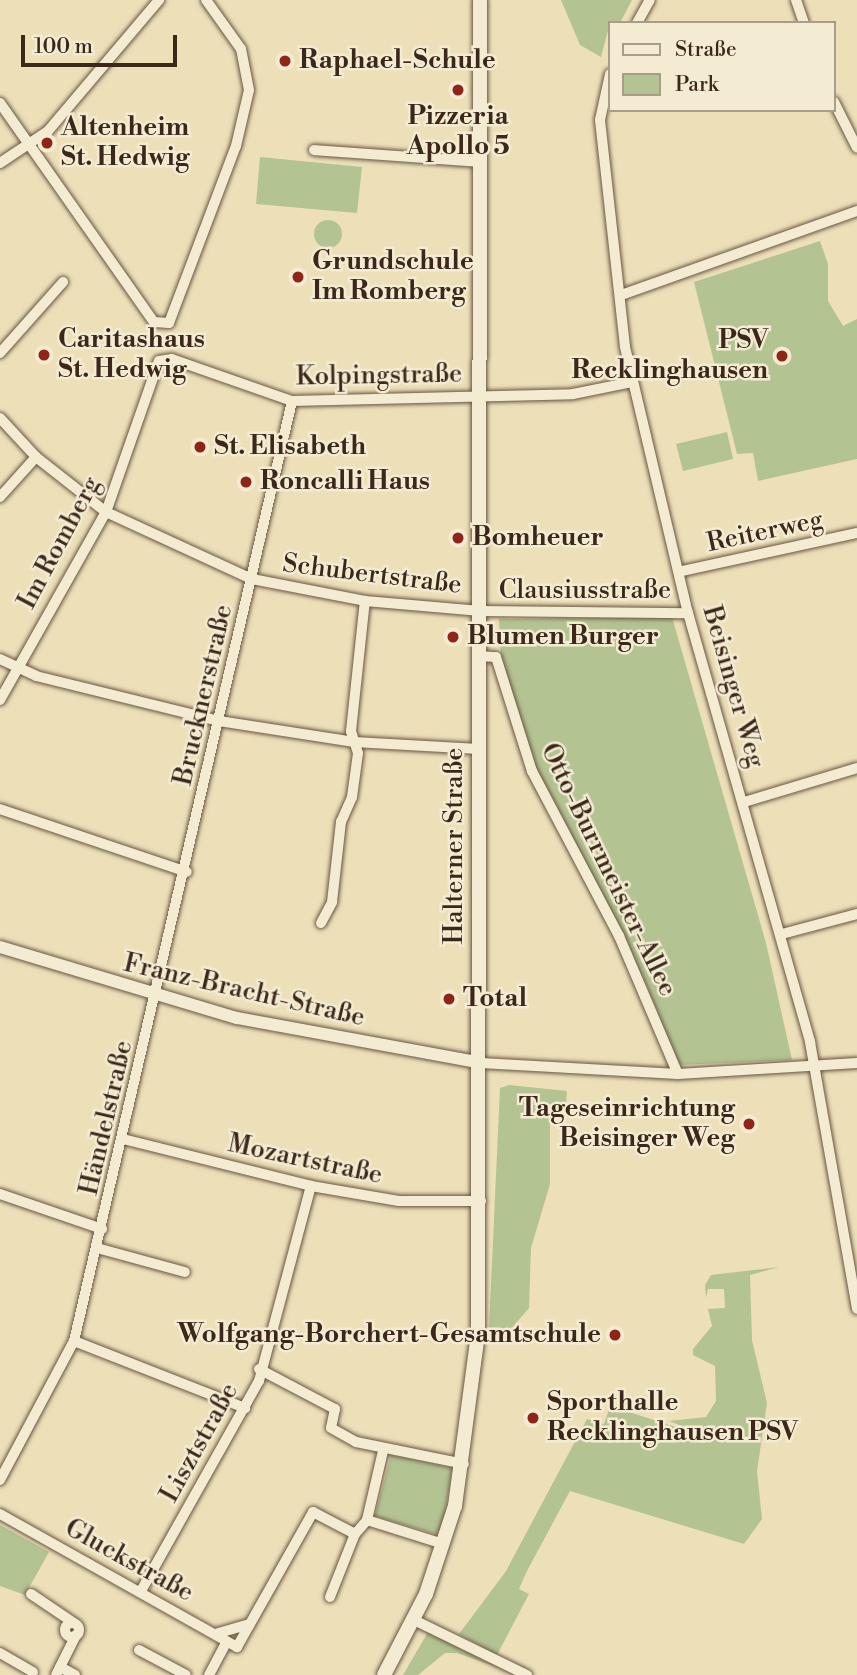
<!DOCTYPE html>
<meta charset="utf-8">
<style>
body{margin:0}
#map{position:relative;width:857px;height:1675px;overflow:hidden;background:#ede0b9;font-family:"Libre Bodoni",serif}
div>[style]{position:absolute}
.green>*{inset:0;background:#b4c392}
.round{border-radius:50%}
.roads{filter:drop-shadow(0 0 2px #685642) drop-shadow(0 0 2px #685642)}
.minor>*{height:10px;margin:-5px;padding:0 5px;transform-origin:5px;border-radius:5px;background:#f3ebd2}
.minor>.ring{margin:-5px;padding:0;box-sizing:content-box;background:none;border:10px solid #f3ebd2;border-radius:50%}
.tertiary>*{height:12px;margin:-6px;padding:0 6px;transform-origin:6px;border-radius:6px;background:#f3ebd2}
.secondary>*{height:14px;margin:-7px;padding:0 7px;transform-origin:7px;border-radius:7px;background:#f3ebd2}
.dots>*{width:19px;height:19px;translate:-50% -50%;box-sizing:border-box;border:4px solid #f3ebd2;border-radius:50%}
span{translate:-50% -50%;white-space:nowrap;text-align:center;line-height:1.15;-webkit-text-stroke:5px #f3ebd2;paint-order:stroke}
.poi-label{font-size:26px;color:#3b281b;font-weight:700}
.left{translate:0 -50%;text-align:left}
.right{translate:-100% -50%;text-align:right}
.street-label{font-size:26px;color:#3b281b}
.legend{position:absolute;left:608px;top:21px;width:228px;height:91px;box-sizing:border-box;background:#f3ebd2;border:2px solid #a99d89;margin:0;padding:9px 12px;list-style:none;font-size:21px;color:#3b281b}
.legend li{display:flex;align-items:center;gap:14px;height:35px}
.legend b{width:35px;border:2px solid #a99d89}
.scale{position:absolute;left:21px;top:35px;width:156px;height:32px;box-sizing:border-box;border:4px solid #3b281b;border-top:0;padding-left:9px;font-size:21px;line-height:24px;white-space:nowrap;color:#3b281b;-webkit-text-stroke:5px #f3ebd2;paint-order:stroke}
</style>
<div id="map">
<div class="green">
<div style="clip-path:polygon(561px 0,632px 0,620px 23px,610px 23px,601px 57px,580px 45px)"></div>
<div style="clip-path:polygon(260px 157px,362px 167px,357px 213px,256px 204px)"></div>
<div class="round" style="left:314px;top:220px;width:28px;height:28px"></div>
<div style="clip-path:polygon(820px 241px,828px 264px,828px 301px,843px 326px,857px 319px,857px 459px,758px 481px,753px 453px,737px 454px,694px 282px)"></div>
<div style="clip-path:polygon(727px 432px,733px 459px,683px 471px,676px 444px)"></div>
<div style="clip-path:polygon(672px 617px,766px 943px,792px 1060px,679px 1065px,645px 981px,538px 775px,501px 663px,499px 619px)"></div>
<div style="clip-path:polygon(509px 1085px,567px 1091px,566px 1106px,550px 1112px,550px 1184px,531px 1248px,529px 1308px,511px 1329px,489px 1328px,500px 1088px)"></div>
<div style="clip-path:polygon(779px 1267px,750px 1275px,752px 1340px,767px 1403px,757px 1471px,762px 1519px,744px 1544px,570px 1491px,527px 1571px,519px 1589px,529px 1594px,497px 1655px,459px 1634px,506px 1571px,587px 1419px,604px 1424px,610px 1406px,723px 1442px,669px 1421px,706px 1417px,716px 1401px,715px 1366px,693px 1355px,693px 1349px,712px 1326px,706px 1301px,708px 1309px,725px 1308px,724px 1289px,708px 1289px,706px 1298px,705px 1285px,711px 1275px)"></div>
<div style="clip-path:polygon(391px 1455px,452px 1468px,443px 1527px,436px 1534px,375px 1516px)"></div>
<div style="clip-path:polygon(0 1525px,49px 1552px,25px 1595px,0 1586px)"></div>
<div style="clip-path:polygon(428px 1632px,519px 1675px,457px 1653px,445px 1653px,418px 1675px,403px 1675px)"></div>
</div>
<div class="roads">
<div class="minor">
<div style="left:796px;top:0;width:24px;rotate:71deg"></div>
<div style="left:637px;top:23px;width:26px;rotate:-61deg"></div>
<div style="left:610px;top:74px;width:47px;rotate:102.3deg"></div>
<div style="left:600px;top:120px;width:228px;rotate:83.7deg"></div>
<div style="left:625px;top:347px;width:273px;rotate:76.7deg"></div>
<div style="left:688px;top:613px;width:446px;rotate:74.1deg"></div>
<div style="left:810px;top:1042px;width:271px;rotate:80deg"></div>
<div style="left:834px;top:102px;width:51px;rotate:63.4deg"></div>
<div style="left:0;top:103px;width:268px;rotate:54.9deg"></div>
<div style="left:154px;top:322px;width:15px;rotate:4deg"></div>
<div style="left:169px;top:323px;width:189px;rotate:-69.3deg"></div>
<div style="left:236px;top:146px;width:57px;rotate:-76.9deg"></div>
<div style="left:249px;top:90px;width:42px;rotate:-101deg"></div>
<div style="left:241px;top:49px;width:60px;rotate:-125.5deg"></div>
<div style="left:314px;top:150px;width:166px;rotate:4.1deg"></div>
<div style="left:0;top:163px;width:58px;rotate:-33.7deg"></div>
<div style="left:48px;top:131px;width:172px;rotate:-49.7deg"></div>
<div style="left:621px;top:295px;width:251px;rotate:-19.6deg"></div>
<div style="left:0;top:353px;width:95px;rotate:-48.4deg"></div>
<div style="left:0;top:418px;width:53px;rotate:47.3deg"></div>
<div style="left:36px;top:457px;width:89px;rotate:38.2deg"></div>
<div style="left:106px;top:512px;width:161px;rotate:24.7deg"></div>
<div style="left:252px;top:579px;width:115px;rotate:11deg"></div>
<div style="left:365px;top:601px;width:116px;rotate:4.9deg"></div>
<div style="left:481px;top:611px;width:207px;rotate:0.6deg"></div>
<div style="left:0;top:497px;width:54px;rotate:-48deg"></div>
<div style="left:682px;top:571px;width:179px;rotate:-12.3deg"></div>
<div style="left:480px;top:656px;width:16px;rotate:4deg"></div>
<div style="left:496px;top:657px;width:120px;rotate:72.5deg"></div>
<div style="left:532px;top:771px;width:187px;rotate:62.2deg"></div>
<div style="left:619px;top:936px;width:150px;rotate:66.9deg"></div>
<div style="left:0;top:659px;width:40px;rotate:25deg"></div>
<div style="left:36px;top:676px;width:188px;rotate:13.8deg"></div>
<div style="left:219px;top:721px;width:137px;rotate:8.8deg"></div>
<div style="left:354px;top:742px;width:125px;rotate:3.2deg"></div>
<div style="left:0;top:700px;width:216px;rotate:-60.6deg"></div>
<div style="left:106px;top:512px;width:160px;rotate:-70.7deg"></div>
<div style="left:159px;top:361px;width:13px;rotate:-9deg"></div>
<div style="left:172px;top:359px;width:127px;rotate:19.3deg"></div>
<div style="left:292px;top:401px;width:281px;rotate:-1.4deg"></div>
<div style="left:573px;top:394px;width:60px;rotate:-11.5deg"></div>
<div style="left:744px;top:802px;width:118px;rotate:-16.7deg"></div>
<div style="left:0;top:809px;width:197px;rotate:18.6deg"></div>
<div style="left:321px;top:923px;width:24px;rotate:-62deg"></div>
<div style="left:332px;top:902px;width:81px;rotate:-83.6deg"></div>
<div style="left:341px;top:822px;width:27px;rotate:-66deg"></div>
<div style="left:352px;top:797px;width:44px;rotate:-82.2deg"></div>
<div style="left:358px;top:753px;width:23px;rotate:-108deg"></div>
<div style="left:351px;top:731px;width:131px;rotate:-83.9deg"></div>
<div style="left:782px;top:934px;width:78px;rotate:-14.9deg"></div>
<div style="left:481px;top:1063px;width:197px;rotate:3.2deg"></div>
<div style="left:678px;top:1074px;width:179px;rotate:-3.5deg"></div>
<div style="left:123px;top:1139px;width:194px;rotate:14deg"></div>
<div style="left:311px;top:1186px;width:89px;rotate:9.7deg"></div>
<div style="left:399px;top:1201px;width:82px"></div>
<div style="left:0;top:1194px;width:108px;rotate:18.9deg"></div>
<div style="left:97px;top:1248px;width:91px;rotate:15.3deg"></div>
<div style="left:74px;top:1341px;width:184px;rotate:21.4deg"></div>
<div style="left:259px;top:1369px;width:86px;rotate:27.8deg"></div>
<div style="left:335px;top:1409px;width:19px;rotate:102deg"></div>
<div style="left:331px;top:1428px;width:29px;rotate:29deg"></div>
<div style="left:356px;top:1442px;width:110px;rotate:11.5deg"></div>
<div style="left:383px;top:1451px;width:71px;rotate:103.1deg"></div>
<div style="left:367px;top:1520px;width:80px;rotate:17.5deg"></div>
<div style="left:0;top:1480px;width:157px;rotate:-62deg"></div>
<div style="left:74px;top:1341px;width:965px;rotate:-76.94deg"></div>
<div style="left:0;top:1514px;width:272px;rotate:29.3deg"></div>
<div style="left:237px;top:1647px;width:155px;rotate:-60.6deg"></div>
<div style="left:313px;top:1512px;width:47px;rotate:27.6deg"></div>
<div style="left:141px;top:1591px;width:241px;rotate:-60.7deg"></div>
<div style="left:259px;top:1381px;width:202px;rotate:-75.1deg"></div>
<div style="left:31px;top:1594px;width:52px;rotate:34deg"></div>
<div style="left:330px;top:1597px;width:68px;rotate:-68.4deg"></div>
<div style="left:355px;top:1534px;width:18px;rotate:-49deg"></div>
<div style="left:414px;top:1620px;width:126px;rotate:26deg"></div>
<div class="ring" style="left:65px;top:1623px;width:4px;height:4px"></div>
<div style="left:215px;top:1634px;width:35px;rotate:-16deg"></div>
<div style="left:139px;top:1650px;width:53px;rotate:28deg"></div>
<div style="left:0;top:1653px;width:38px;rotate:30deg"></div>
<div style="left:60px;top:1667px;width:17px;rotate:28deg"></div>
<div style="left:56px;top:1675px;width:45px;rotate:-63.4deg"></div>
<div style="left:209px;top:1675px;width:38px;rotate:-62deg"></div>
</div>
<div class="tertiary">
<div style="left:0;top:947px;width:247px;rotate:16.7deg"></div>
<div style="left:237px;top:1018px;width:248px;rotate:10.4deg"></div>
</div>
<div class="secondary">
<div style="left:384px;top:1675px;width:91px;rotate:-62.6deg"></div>
<div style="left:426px;top:1594px;width:93px;rotate:-71.8deg"></div>
<div style="left:455px;top:1506px;width:175px;rotate:-82.4deg"></div>
<div style="left:478px;top:1333px;width:1333px;rotate:-89.91deg"></div>
</div>
</div>
<div class="dots">
<div style="left:285px;top:61px;background:#8f2418"></div>
<div style="left:458px;top:90px;background:#8f2418"></div>
<div style="left:47px;top:143px;background:#8f2418"></div>
<div style="left:298px;top:277px;background:#8f2418"></div>
<div style="left:44px;top:355px;background:#8f2418"></div>
<div style="left:782px;top:356px;background:#8f2418"></div>
<div style="left:200px;top:447px;background:#8f2418"></div>
<div style="left:246px;top:482px;background:#8f2418"></div>
<div style="left:458px;top:538px;background:#8f2418"></div>
<div style="left:453px;top:637px;background:#8f2418"></div>
<div style="left:449px;top:999px;background:#8f2418"></div>
<div style="left:749px;top:1124px;background:#8f2418"></div>
<div style="left:615px;top:1335px;background:#8f2418"></div>
<div style="left:533px;top:1418px;background:#8f2418"></div>
</div>
<div class="poi-label">
<span class="left" style="left:299px;top:61px">Raphael-Schule</span>
<span style="left:458px;top:132px">Pizzeria<br>Apollo 5</span>
<span class="left" style="left:61px;top:143px">Altenheim<br>St. Hedwig</span>
<span class="left" style="left:312px;top:277px">Grundschule<br>Im Romberg</span>
<span class="left" style="left:58px;top:355px">Caritashaus<br>St. Hedwig</span>
<span class="right" style="left:768px;top:356px">PSV<br>Recklinghausen</span>
<span class="left" style="left:214px;top:447px">St. Elisabeth</span>
<span class="left" style="left:260px;top:482px">Roncalli Haus</span>
<span class="left" style="left:472px;top:538px">Bomheuer</span>
<span class="left" style="left:467px;top:637px">Blumen Burger</span>
<span class="left" style="left:463px;top:999px">Total</span>
<span class="right" style="left:735px;top:1124px">Tageseinrichtung<br>Beisinger Weg</span>
<span class="right" style="left:601px;top:1335px">Wolfgang-Borchert-Gesamtschule</span>
<span class="left" style="left:547px;top:1418px">Sporthalle<br>Recklinghausen PSV</span>
</div>
<div class="street-label">
<span style="left:379px;top:376px;rotate:-1deg">Kolpingstraße</span>
<span style="left:765px;top:532px;rotate:-12deg">Reiterweg</span>
<span style="left:60px;top:543px;rotate:-62deg">Im Romberg</span>
<span style="left:372px;top:575px;rotate:7deg">Schubertstraße</span>
<span style="left:585px;top:591px">Clausiusstraße</span>
<span style="left:733px;top:687px;rotate:74deg">Beisinger Weg</span>
<span style="left:204px;top:695px;rotate:-77deg">Brucknerstraße</span>
<span style="left:455px;top:846px;rotate:-90deg">Halterner Straße</span>
<span style="left:608px;top:870px;rotate:64deg">Otto-Burrmeister-Allee</span>
<span style="left:244px;top:991px;rotate:13deg">Franz-Bracht-Straße</span>
<span style="left:107px;top:1118px;rotate:-77deg">Händelstraße</span>
<span style="left:305px;top:1160px;rotate:12deg">Mozartstraße</span>
<span style="left:200px;top:1443px;rotate:-61deg">Lisztstraße</span>
<span style="left:129px;top:1561px;rotate:29deg">Gluckstraße</span>
</div>
<ul class="legend">
<li><b style="height:9px;background:#f3ebd2"></b>Straße</li>
<li><b style="height:19px;background:#b4c392"></b>Park</li>
</ul>
<div class="scale">100 m</div>
</div>
